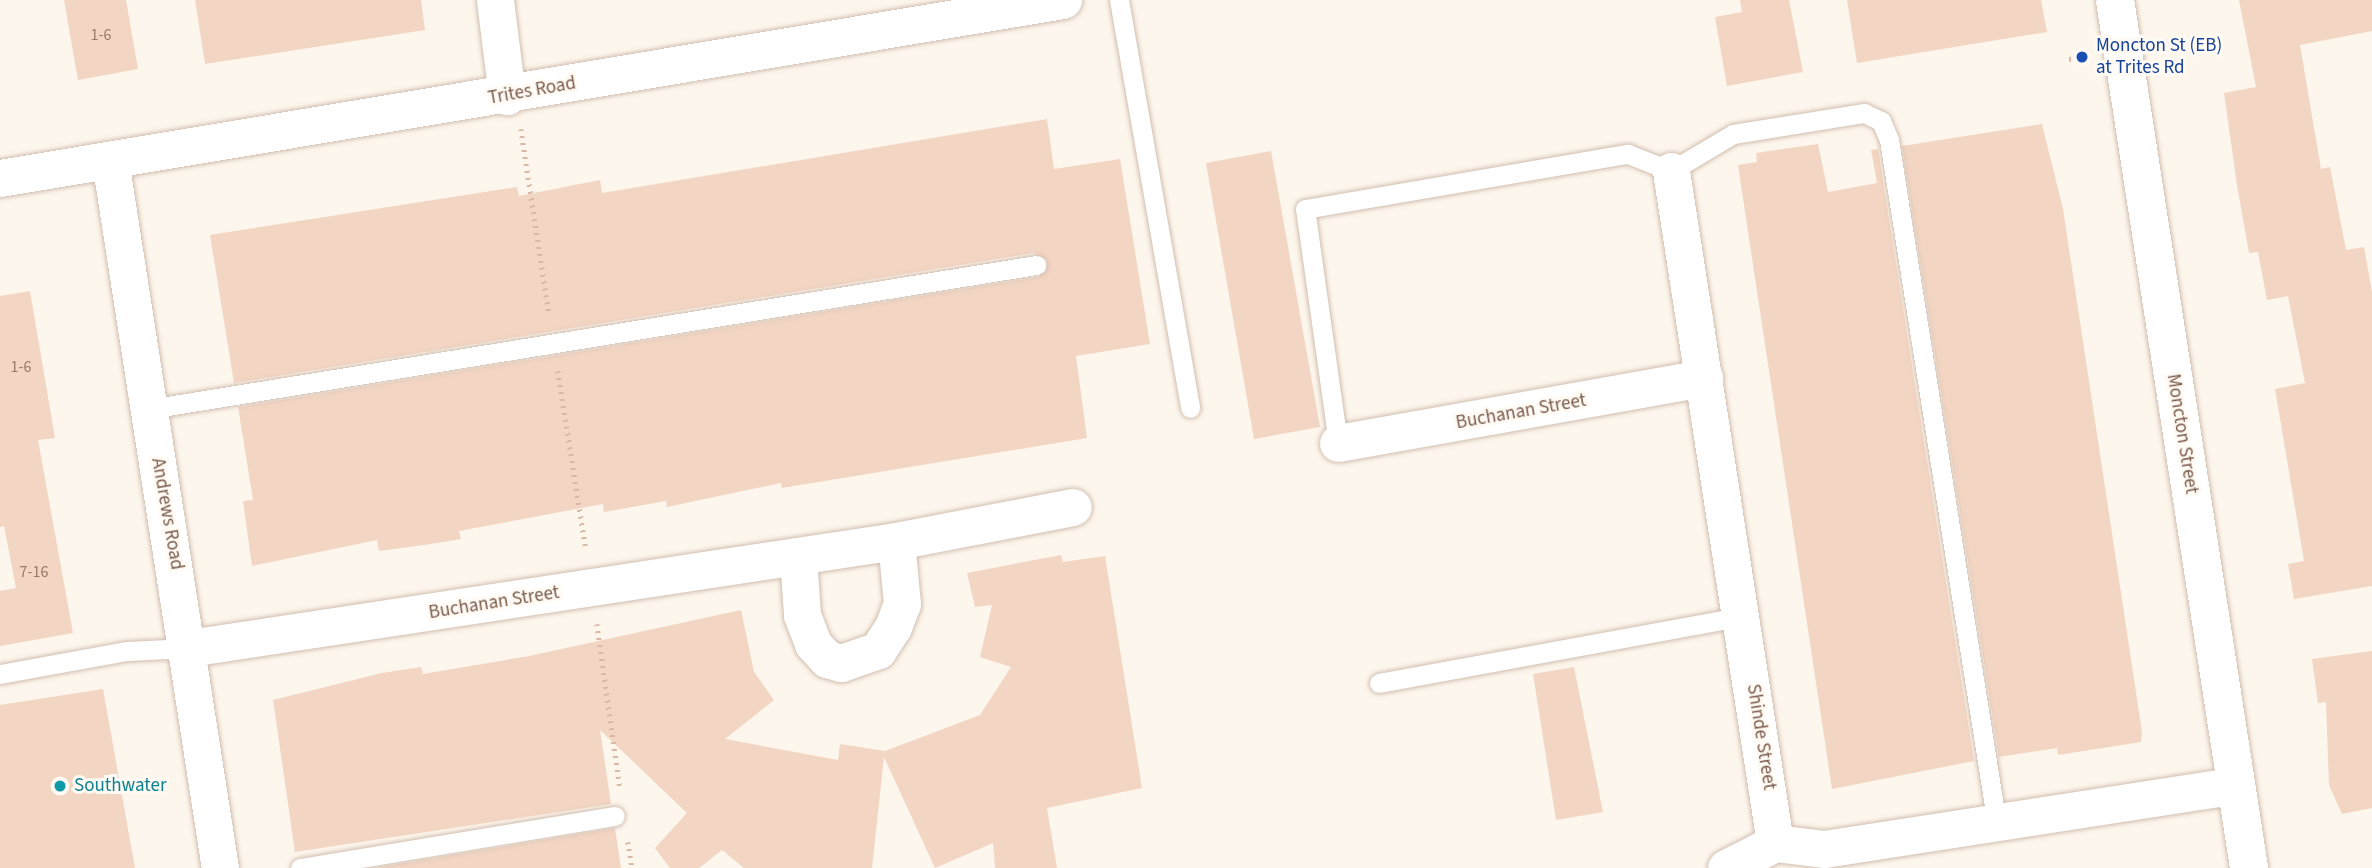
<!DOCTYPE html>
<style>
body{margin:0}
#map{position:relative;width:2372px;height:868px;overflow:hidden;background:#fdf6ec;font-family:"Source Sans 3",sans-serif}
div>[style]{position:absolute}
.building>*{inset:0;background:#f3d5c3}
.path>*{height:4.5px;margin-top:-2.25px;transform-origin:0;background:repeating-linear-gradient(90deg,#d9b8a5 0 2px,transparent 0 7px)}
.roads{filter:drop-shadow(0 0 2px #d1beb0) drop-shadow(0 0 2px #d1beb0)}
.lane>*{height:19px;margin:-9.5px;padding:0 9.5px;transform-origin:9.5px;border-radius:9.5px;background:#fff}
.street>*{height:37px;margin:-18.5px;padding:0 18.5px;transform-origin:18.5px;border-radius:18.5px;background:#fff}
.secondary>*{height:38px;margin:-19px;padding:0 19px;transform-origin:19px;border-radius:19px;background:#fff}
.dots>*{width:19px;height:19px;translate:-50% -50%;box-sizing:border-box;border:4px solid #fffaf3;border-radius:50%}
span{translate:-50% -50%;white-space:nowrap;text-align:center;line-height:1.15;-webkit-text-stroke:6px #fffaf3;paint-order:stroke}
.number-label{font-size:16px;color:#987a6a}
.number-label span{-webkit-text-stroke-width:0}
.transit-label{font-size:19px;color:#164399}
.left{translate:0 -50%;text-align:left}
.street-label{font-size:19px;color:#7a5c4d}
.culture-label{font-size:19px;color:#0d838f}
</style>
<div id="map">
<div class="building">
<div style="clip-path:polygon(64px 0,126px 0,138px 69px,78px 80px)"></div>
<div style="clip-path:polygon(195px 0,421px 0,425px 30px,205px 64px)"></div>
<div style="clip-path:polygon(1740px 0,1789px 0,1803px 72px,1727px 86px,1715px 17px,1742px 12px)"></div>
<div style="clip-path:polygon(1847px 0,2041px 0,2047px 32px,1857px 63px)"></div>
<div style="clip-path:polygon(2239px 0,2372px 0,2372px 31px,2300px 45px,2321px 169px,2330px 167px,2346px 250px,2364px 247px,2372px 292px,2372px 586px,2294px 599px,2288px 564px,2304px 561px,2275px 389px,2305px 383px,2288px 296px,2267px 300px,2258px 252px,2249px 253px,2237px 185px,2224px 93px,2256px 87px)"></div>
<div style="clip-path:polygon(1047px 119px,1054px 169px,1120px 159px,1150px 344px,1076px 356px,1087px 438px,782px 488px,781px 483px,667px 507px,666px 501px,604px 512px,603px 504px,459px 531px,461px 539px,431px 544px,379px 551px,377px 540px,252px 566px,243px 501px,253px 500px,238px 407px,1038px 277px,1048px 264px,1034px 253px,234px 383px,210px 235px,517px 187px,519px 196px,600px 180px,602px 193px)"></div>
<div style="clip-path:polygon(2042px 124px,2063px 209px,2142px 732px,2141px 742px,2058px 755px,2057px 748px,1999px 757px,1902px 146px)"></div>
<div style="clip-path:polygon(1818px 144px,1828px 192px,1877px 183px,1871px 150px,1878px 149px,1974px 761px,1832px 789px,1738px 165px,1757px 162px,1756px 153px)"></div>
<div style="clip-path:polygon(1271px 151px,1320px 427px,1254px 439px,1206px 163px)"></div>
<div style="clip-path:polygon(30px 291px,55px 438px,38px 440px,73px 633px,0 646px,0 591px,16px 588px,4px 526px,0 527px,0 296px)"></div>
<div style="clip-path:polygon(1061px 555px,1063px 562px,1105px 556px,1142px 788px,1047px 808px,1057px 868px,995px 868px,993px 843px,935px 868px,884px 757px,872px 868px,744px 868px,722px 850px,699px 868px,670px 868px,655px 848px,687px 813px,600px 730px,611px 804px,295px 852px,273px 700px,382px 673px,421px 667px,423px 674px,529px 656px,741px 610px,754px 672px,774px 700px,725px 739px,838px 760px,840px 744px,885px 751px,980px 715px,1011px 667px,980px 657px,992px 605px,975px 607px,967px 573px)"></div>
<div style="clip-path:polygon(2372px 651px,2372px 808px,2342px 814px,2329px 785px,2326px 702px,2318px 703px,2312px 659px)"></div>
<div style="clip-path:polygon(1574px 667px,1603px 812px,1556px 820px,1533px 674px)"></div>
<div style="clip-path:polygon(103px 689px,135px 868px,0 868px,0 705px)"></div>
<div style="clip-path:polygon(615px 828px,621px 868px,375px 868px)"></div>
</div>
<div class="path">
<div style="left:2069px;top:59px;width:13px;rotate:-9deg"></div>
<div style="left:521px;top:129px;width:187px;rotate:81.4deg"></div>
<div style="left:558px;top:371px;width:180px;rotate:81.1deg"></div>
<div style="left:597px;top:624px;width:166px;rotate:82deg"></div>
<div style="left:628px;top:842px;width:26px;rotate:81deg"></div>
</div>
<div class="roads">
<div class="lane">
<div style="left:1119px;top:0;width:414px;rotate:80.1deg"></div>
<div style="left:149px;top:409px;width:899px;rotate:-9.22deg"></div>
<div style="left:1338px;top:443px;width:236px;rotate:-98deg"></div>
<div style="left:1305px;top:209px;width:328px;rotate:-9.7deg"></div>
<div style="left:1628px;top:154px;width:46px;rotate:21.6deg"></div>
<div style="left:1671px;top:171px;width:72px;rotate:-30.8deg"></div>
<div style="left:1733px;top:134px;width:133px;rotate:-9.1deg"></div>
<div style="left:1864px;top:113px;width:19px;rotate:25deg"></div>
<div style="left:1881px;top:121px;width:21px;rotate:67deg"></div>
<div style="left:1889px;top:140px;width:693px;rotate:81.04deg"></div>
<div style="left:0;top:674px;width:129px;rotate:-10.3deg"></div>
<div style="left:127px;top:651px;width:62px;rotate:-2.8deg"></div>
<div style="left:1379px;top:683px;width:370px;rotate:-10.4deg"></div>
<div style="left:300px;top:868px;width:319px;rotate:-9.4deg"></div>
</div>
<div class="street">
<div style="left:495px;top:0;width:97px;rotate:82.9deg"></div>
<div style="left:110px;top:160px;width:716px;rotate:81.17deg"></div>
<div style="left:1671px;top:171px;width:680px;rotate:81.2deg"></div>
<div style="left:0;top:178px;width:1078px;rotate:-9.51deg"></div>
<div style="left:1338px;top:443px;width:372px;rotate:-10.1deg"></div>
<div style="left:798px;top:556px;width:59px;rotate:86.1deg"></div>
<div style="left:802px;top:615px;width:31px;rotate:69deg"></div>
<div style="left:813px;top:644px;width:21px;rotate:47deg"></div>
<div style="left:827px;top:659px;width:15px;rotate:16deg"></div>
<div style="left:841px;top:663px;width:39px;rotate:-19deg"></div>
<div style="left:878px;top:650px;width:27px;rotate:-57deg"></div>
<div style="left:893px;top:627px;width:25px;rotate:-69deg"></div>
<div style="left:902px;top:604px;width:63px;rotate:-95.4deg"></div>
<div style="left:189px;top:648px;width:715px;rotate:-8.61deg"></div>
<div style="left:896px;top:541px;width:180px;rotate:-10.9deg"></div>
<div style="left:1775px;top:843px;width:49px;rotate:7deg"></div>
<div style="left:1824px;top:849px;width:417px;rotate:-8.8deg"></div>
<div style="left:1726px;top:868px;width:55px;rotate:-27deg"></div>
</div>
<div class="secondary">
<div style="left:2115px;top:0;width:878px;rotate:81.22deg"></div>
</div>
</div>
<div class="dots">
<div style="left:2082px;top:57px;background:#1a4fb4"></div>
<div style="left:60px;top:786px;background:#0f9aa8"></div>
</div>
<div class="number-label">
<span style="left:101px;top:35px">1-6</span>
<span style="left:21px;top:367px">1-6</span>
<span style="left:34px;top:572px">7-16</span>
</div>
<div class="transit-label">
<span class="left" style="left:2096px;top:57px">Moncton St (EB)<br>at Trites Rd</span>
</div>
<div class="street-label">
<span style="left:532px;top:91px;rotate:-10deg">Trites Road</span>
<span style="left:1521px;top:412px;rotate:-10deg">Buchanan Street</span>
<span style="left:2182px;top:434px;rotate:81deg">Moncton Street</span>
<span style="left:167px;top:514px;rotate:80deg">Andrews Road</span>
<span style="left:494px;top:603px;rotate:-9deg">Buchanan Street</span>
<span style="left:1761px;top:737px;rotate:81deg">Shinde Street</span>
</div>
<div class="culture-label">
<span class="left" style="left:74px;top:786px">Southwater</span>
</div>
</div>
